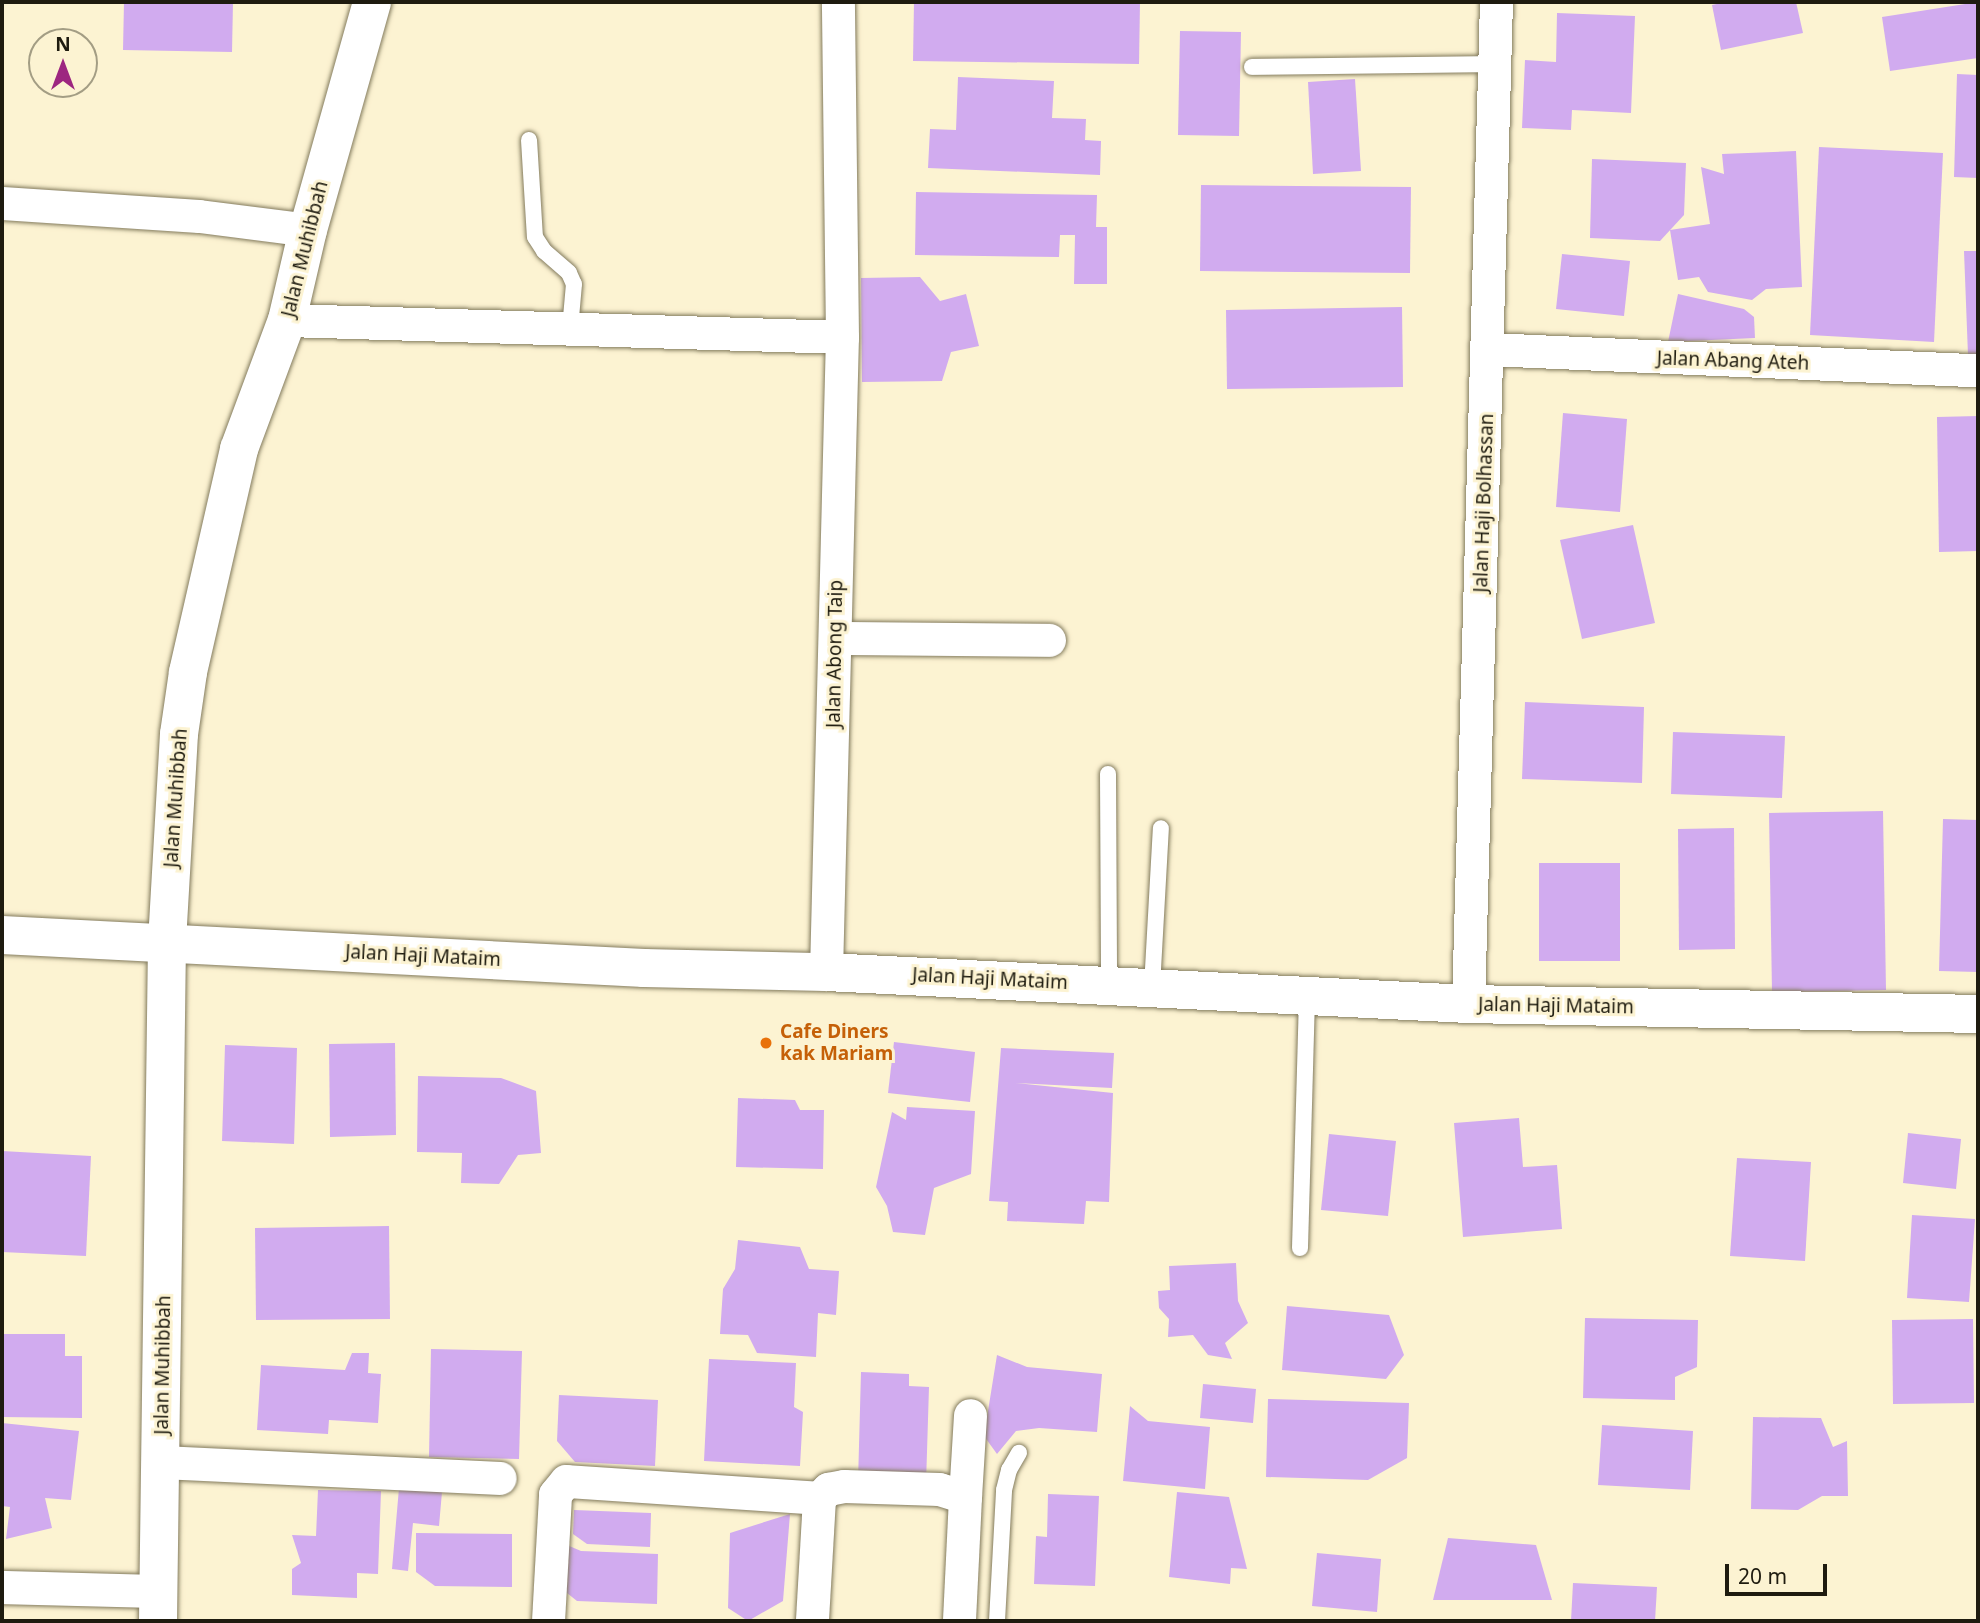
<!DOCTYPE html>
<style>
body{margin:0}
#map{position:relative;width:1980px;height:1623px;overflow:hidden;background:#fcf3d2;font-family:"Noto Sans",sans-serif}
div>[style]{position:absolute}
.building>*{inset:0;background:#d1abef}
.roads{filter:drop-shadow(0 0 2px #837b5d) drop-shadow(0 0 2px #837b5d)}
.lane>*{height:16px;margin:-8px;padding:0 8px;transform-origin:8px;border-radius:8px;background:#fff}
.street>*{height:33px;margin:-16.5px;padding:0 16.5px;transform-origin:16.5px;border-radius:16.5px;background:#fff}
.secondary>*{height:38px;margin:-19px;padding:0 19px;transform-origin:19px;border-radius:19px;background:#fff}
.dots>*{width:19px;height:19px;translate:-50% -50%;box-sizing:border-box;border:4px solid #fcf3d2;border-radius:50%}
span{translate:-50% -50%;white-space:nowrap;text-align:center;line-height:1.15;-webkit-text-stroke:6px #fcf3d2;paint-order:stroke}
.street-label{font-size:19px;color:#1e1b0f}
.food-label{font-size:19px;color:#c56008;font-weight:700}
.left{translate:0 -50%;text-align:left}
.frame{position:absolute;inset:0;border:4px solid #1e1b0f;pointer-events:none}
.north{position:absolute;left:28px;top:28px;width:70px;height:70px;box-sizing:border-box;background:#fcf3d2;border:2px solid #a39d84;border-radius:50%;rotate:0deg;font-size:19px;font-weight:700;line-height:28px;text-align:center;color:#1e1b0f}
.north::after{content:'';display:block;margin:auto;width:24px;height:32px;background:#9d2680;clip-path:polygon(50% 0,100% 100%,50% 72%,0 100%)}
.scale{position:absolute;left:1725px;top:1564px;width:102px;height:32px;box-sizing:border-box;border:4px solid #1e1b0f;border-top:0;padding-left:9px;font-size:21px;line-height:24px;white-space:nowrap;color:#1e1b0f;-webkit-text-stroke:5px #fcf3d2;paint-order:stroke}
</style>
<div id="map">
<div class="building">
<div style="clip-path:polygon(124px 2px,233px 2px,232px 52px,123px 50px)"></div>
<div style="clip-path:polygon(914px 2px,1140px 2px,1139px 64px,913px 61px)"></div>
<div style="clip-path:polygon(1726px 2px,1796px 2px,1803px 33px,1721px 50px,1712px 5px)"></div>
<div style="clip-path:polygon(1978px 2px,1978px 58px,1890px 71px,1882px 17px)"></div>
<div style="clip-path:polygon(1557px 13px,1635px 16px,1631px 113px,1572px 110px,1571px 130px,1522px 128px,1525px 60px,1556px 62px)"></div>
<div style="clip-path:polygon(1180px 31px,1241px 32px,1239px 136px,1178px 135px)"></div>
<div style="clip-path:polygon(1957px 74px,1978px 75px,1978px 178px,1954px 177px)"></div>
<div style="clip-path:polygon(958px 77px,1054px 81px,1052px 118px,1086px 119px,1085px 140px,1101px 141px,1100px 175px,928px 168px,930px 129px,956px 130px)"></div>
<div style="clip-path:polygon(1355px 79px,1361px 171px,1313px 174px,1308px 82px)"></div>
<div style="clip-path:polygon(1819px 147px,1943px 153px,1934px 342px,1810px 335px)"></div>
<div style="clip-path:polygon(1796px 151px,1802px 287px,1766px 289px,1752px 300px,1708px 292px,1699px 277px,1678px 280px,1670px 230px,1710px 224px,1701px 167px,1724px 174px,1722px 154px)"></div>
<div style="clip-path:polygon(1592px 159px,1686px 163px,1684px 215px,1660px 241px,1590px 238px)"></div>
<div style="clip-path:polygon(1201px 185px,1411px 187px,1410px 273px,1200px 271px)"></div>
<div style="clip-path:polygon(916px 192px,1097px 195px,1096px 227px,1107px 227px,1107px 284px,1074px 284px,1075px 235px,1060px 235px,1059px 257px,915px 255px)"></div>
<div style="clip-path:polygon(1964px 251px,1978px 251px,1978px 354px,1968px 355px)"></div>
<div style="clip-path:polygon(1562px 254px,1630px 261px,1624px 316px,1556px 309px)"></div>
<div style="clip-path:polygon(920px 277px,940px 301px,966px 294px,979px 346px,951px 352px,942px 381px,862px 382px,861px 278px)"></div>
<div style="clip-path:polygon(1678px 294px,1744px 309px,1754px 317px,1755px 338px,1668px 342px)"></div>
<div style="clip-path:polygon(1402px 307px,1403px 387px,1227px 389px,1226px 310px)"></div>
<div style="clip-path:polygon(1563px 413px,1627px 419px,1620px 512px,1556px 507px)"></div>
<div style="clip-path:polygon(1978px 416px,1978px 551px,1939px 552px,1937px 417px)"></div>
<div style="clip-path:polygon(1633px 525px,1655px 623px,1582px 639px,1560px 540px)"></div>
<div style="clip-path:polygon(1525px 702px,1644px 707px,1642px 783px,1522px 779px)"></div>
<div style="clip-path:polygon(1673px 732px,1785px 736px,1782px 798px,1671px 794px)"></div>
<div style="clip-path:polygon(1883px 811px,1886px 990px,1772px 992px,1769px 813px)"></div>
<div style="clip-path:polygon(1943px 819px,1978px 820px,1978px 972px,1939px 971px)"></div>
<div style="clip-path:polygon(1734px 828px,1735px 949px,1679px 950px,1678px 829px)"></div>
<div style="clip-path:polygon(1539px 863px,1620px 863px,1620px 961px,1539px 961px)"></div>
<div style="clip-path:polygon(894px 1042px,975px 1052px,970px 1102px,888px 1093px)"></div>
<div style="clip-path:polygon(395px 1043px,396px 1135px,330px 1137px,329px 1044px)"></div>
<div style="clip-path:polygon(225px 1045px,297px 1048px,294px 1144px,222px 1141px)"></div>
<div style="clip-path:polygon(1001px 1048px,1114px 1053px,1112px 1088px,1016px 1083px,1113px 1093px,1109px 1202px,1086px 1201px,1084px 1224px,1007px 1221px,1008px 1202px,989px 1201px)"></div>
<div style="clip-path:polygon(418px 1076px,501px 1078px,536px 1091px,541px 1153px,518px 1155px,499px 1184px,461px 1183px,462px 1153px,417px 1152px)"></div>
<div style="clip-path:polygon(738px 1098px,795px 1100px,800px 1110px,824px 1110px,823px 1169px,736px 1167px)"></div>
<div style="clip-path:polygon(907px 1107px,975px 1111px,971px 1174px,934px 1188px,925px 1235px,893px 1232px,887px 1206px,876px 1187px,892px 1112px,906px 1120px)"></div>
<div style="clip-path:polygon(1519px 1118px,1523px 1167px,1557px 1165px,1562px 1229px,1463px 1237px,1454px 1123px)"></div>
<div style="clip-path:polygon(1908px 1133px,1961px 1139px,1956px 1189px,1903px 1183px)"></div>
<div style="clip-path:polygon(1329px 1134px,1396px 1141px,1388px 1216px,1321px 1210px)"></div>
<div style="clip-path:polygon(2px 1151px,91px 1156px,86px 1256px,2px 1252px)"></div>
<div style="clip-path:polygon(1737px 1158px,1811px 1162px,1805px 1261px,1730px 1256px)"></div>
<div style="clip-path:polygon(1912px 1215px,1975px 1219px,1969px 1302px,1907px 1298px)"></div>
<div style="clip-path:polygon(389px 1226px,390px 1319px,256px 1320px,255px 1228px)"></div>
<div style="clip-path:polygon(738px 1240px,800px 1247px,809px 1269px,839px 1271px,836px 1315px,818px 1313px,816px 1357px,757px 1353px,748px 1335px,720px 1334px,723px 1289px,735px 1269px)"></div>
<div style="clip-path:polygon(1236px 1263px,1238px 1301px,1248px 1323px,1225px 1343px,1232px 1359px,1208px 1355px,1193px 1335px,1168px 1337px,1169px 1319px,1159px 1308px,1158px 1291px,1170px 1290px,1169px 1266px)"></div>
<div style="clip-path:polygon(1287px 1306px,1389px 1315px,1404px 1355px,1386px 1379px,1282px 1370px)"></div>
<div style="clip-path:polygon(1585px 1318px,1698px 1320px,1697px 1367px,1675px 1377px,1675px 1400px,1583px 1398px)"></div>
<div style="clip-path:polygon(1973px 1319px,1974px 1403px,1893px 1404px,1892px 1320px)"></div>
<div style="clip-path:polygon(2px 1334px,65px 1334px,65px 1356px,82px 1356px,82px 1418px,2px 1417px)"></div>
<div style="clip-path:polygon(431px 1349px,522px 1351px,519px 1459px,429px 1457px)"></div>
<div style="clip-path:polygon(352px 1353px,369px 1353px,368px 1373px,381px 1374px,378px 1423px,329px 1420px,328px 1434px,257px 1430px,261px 1365px,345px 1370px)"></div>
<div style="clip-path:polygon(997px 1355px,1027px 1367px,1102px 1374px,1097px 1432px,1039px 1428px,1016px 1431px,997px 1454px,984px 1436px)"></div>
<div style="clip-path:polygon(709px 1359px,796px 1363px,794px 1407px,803px 1412px,800px 1466px,704px 1461px)"></div>
<div style="clip-path:polygon(861px 1372px,909px 1374px,909px 1386px,929px 1387px,926px 1484px,858px 1482px)"></div>
<div style="clip-path:polygon(1203px 1384px,1256px 1389px,1253px 1423px,1200px 1418px)"></div>
<div style="clip-path:polygon(559px 1395px,658px 1400px,655px 1466px,575px 1462px,557px 1441px)"></div>
<div style="clip-path:polygon(1268px 1399px,1409px 1403px,1407px 1458px,1368px 1480px,1266px 1477px)"></div>
<div style="clip-path:polygon(1130px 1406px,1148px 1421px,1210px 1427px,1205px 1489px,1123px 1481px)"></div>
<div style="clip-path:polygon(1753px 1417px,1821px 1418px,1833px 1447px,1847px 1441px,1848px 1496px,1822px 1496px,1798px 1510px,1751px 1509px)"></div>
<div style="clip-path:polygon(2px 1423px,79px 1431px,71px 1500px,45px 1498px,52px 1528px,6px 1539px,10px 1507px,2px 1506px)"></div>
<div style="clip-path:polygon(1602px 1425px,1693px 1431px,1690px 1490px,1598px 1485px)"></div>
<div style="clip-path:polygon(399px 1488px,442px 1492px,439px 1526px,413px 1523px,408px 1571px,392px 1569px)"></div>
<div style="clip-path:polygon(318px 1490px,381px 1491px,378px 1574px,357px 1573px,357px 1598px,292px 1595px,292px 1569px,301px 1563px,292px 1535px,316px 1536px)"></div>
<div style="clip-path:polygon(1177px 1492px,1229px 1497px,1247px 1569px,1231px 1568px,1230px 1584px,1169px 1577px)"></div>
<div style="clip-path:polygon(1048px 1494px,1099px 1496px,1095px 1586px,1034px 1584px,1036px 1536px,1047px 1537px)"></div>
<div style="clip-path:polygon(574px 1510px,651px 1513px,650px 1547px,587px 1544px,573px 1534px)"></div>
<div style="clip-path:polygon(790px 1514px,783px 1601px,748px 1621px,728px 1608px,730px 1533px)"></div>
<div style="clip-path:polygon(416px 1533px,512px 1534px,512px 1587px,435px 1586px,416px 1572px)"></div>
<div style="clip-path:polygon(1448px 1538px,1536px 1545px,1552px 1600px,1433px 1600px)"></div>
<div style="clip-path:polygon(560px 1542px,581px 1551px,658px 1554px,657px 1604px,577px 1601px,557px 1585px)"></div>
<div style="clip-path:polygon(1317px 1553px,1381px 1559px,1377px 1612px,1312px 1606px)"></div>
<div style="clip-path:polygon(1573px 1583px,1657px 1587px,1655px 1621px,1571px 1621px)"></div>
</div>
<div class="roads">
<div class="lane">
<div style="left:1252px;top:67px;width:240px;rotate:-0.7deg"></div>
<div style="left:529px;top:140px;width:97px;rotate:86.5deg"></div>
<div style="left:535px;top:237px;width:17px;rotate:57deg"></div>
<div style="left:544px;top:251px;width:33px;rotate:41deg"></div>
<div style="left:569px;top:273px;width:12px;rotate:66deg"></div>
<div style="left:574px;top:284px;width:45px;rotate:95.1deg"></div>
<div style="left:1108px;top:774px;width:211px;rotate:89.7deg"></div>
<div style="left:1152px;top:987px;width:159px;rotate:-86.8deg"></div>
<div style="left:1300px;top:1248px;width:251px;rotate:-88.4deg"></div>
<div style="left:997px;top:1621px;width:131px;rotate:-86.9deg"></div>
<div style="left:1004px;top:1490px;width:21px;rotate:-76deg"></div>
<div style="left:1009px;top:1470px;width:20px;rotate:-60deg"></div>
</div>
<div class="street">
<div style="left:2px;top:203px;width:197px;rotate:3.8deg"></div>
<div style="left:199px;top:216px;width:110px;rotate:7.3deg"></div>
<div style="left:287px;top:320px;width:555px;rotate:1.75deg"></div>
<div style="left:1488px;top:349px;width:490px;rotate:2.5deg"></div>
<div style="left:835px;top:638px;width:214px;rotate:0.5deg"></div>
<div style="left:826px;top:972px;width:635px;rotate:-88.56deg"></div>
<div style="left:842px;top:337px;width:335px;rotate:-90.7deg"></div>
<div style="left:1468px;top:1004px;width:1002px;rotate:-88.4deg"></div>
<div style="left:162px;top:1462px;width:338px;rotate:2.7deg"></div>
<div style="left:965px;top:1497px;width:82px;rotate:-86.5deg"></div>
<div style="left:819px;top:1498px;width:13px;rotate:-45deg"></div>
<div style="left:828px;top:1489px;width:16px;rotate:-11deg"></div>
<div style="left:844px;top:1486px;width:95px;rotate:1.8deg"></div>
<div style="left:939px;top:1489px;width:27px;rotate:17deg"></div>
<div style="left:965px;top:1497px;width:124px;rotate:92.8deg"></div>
<div style="left:2px;top:1587px;width:157px;rotate:1.5deg"></div>
<div style="left:548px;top:1621px;width:127px;rotate:-86.8deg"></div>
<div style="left:555px;top:1494px;width:17px;rotate:-50deg"></div>
<div style="left:566px;top:1481px;width:254px;rotate:3.8deg"></div>
<div style="left:819px;top:1498px;width:123px;rotate:93.3deg"></div>
</div>
<div class="secondary">
<div style="left:2px;top:935px;width:643px;rotate:2.94deg"></div>
<div style="left:644px;top:968px;width:182px;rotate:1.3deg"></div>
<div style="left:826px;top:972px;width:643px;rotate:2.85deg"></div>
<div style="left:1468px;top:1004px;width:510px;rotate:1.12deg"></div>
<div style="left:158px;top:1621px;width:679px;rotate:-89.24deg"></div>
<div style="left:167px;top:942px;width:208px;rotate:-86.7deg"></div>
<div style="left:179px;top:734px;width:63px;rotate:-81.7deg"></div>
<div style="left:188px;top:672px;width:229px;rotate:-77.1deg"></div>
<div style="left:239px;top:449px;width:138px;rotate:-69.6deg"></div>
<div style="left:287px;top:320px;width:92px;rotate:-76.9deg"></div>
<div style="left:308px;top:230px;width:237px;rotate:-74.3deg"></div>
</div>
</div>
<div class="dots">
<div style="left:766px;top:1043px;background:#e8710a"></div>
</div>
<div class="street-label">
<span style="left:305px;top:249px;rotate:-76deg">Jalan Muhibbah</span>
<span style="left:1733px;top:361px;rotate:2deg">Jalan Abang Ateh</span>
<span style="left:1484px;top:503px;rotate:-88deg">Jalan Haji Bolhassan</span>
<span style="left:835px;top:654px;rotate:-89deg">Jalan Abong Taip</span>
<span style="left:176px;top:798px;rotate:-86deg">Jalan Muhibbah</span>
<span style="left:423px;top:956px;rotate:3deg">Jalan Haji Mataim</span>
<span style="left:990px;top:979px;rotate:3deg">Jalan Haji Mataim</span>
<span style="left:1556px;top:1006px;rotate:1deg">Jalan Haji Mataim</span>
<span style="left:163px;top:1365px;rotate:-89deg">Jalan Muhibbah</span>
</div>
<div class="food-label">
<span class="left" style="left:780px;top:1043px">Cafe Diners<br>kak Mariam</span>
</div>
<div class="frame"></div>
<div class="north">N</div>
<div class="scale">20 m</div>
</div>
